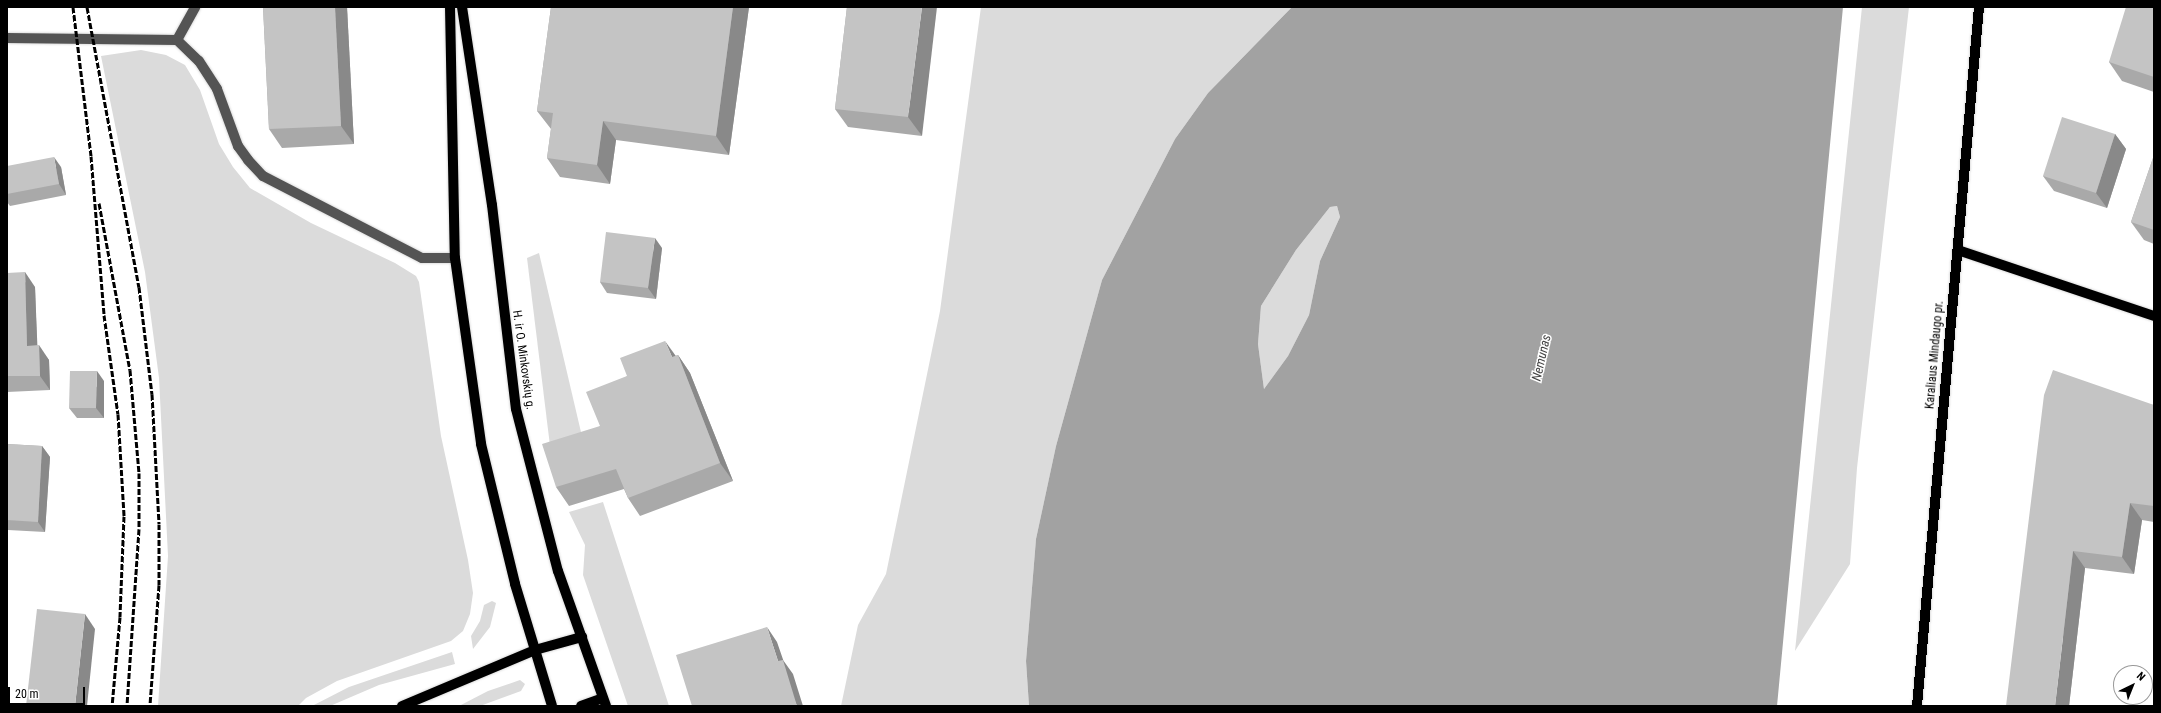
<!DOCTYPE html>
<meta charset="utf-8">
<style>
body{margin:0}
#map{position:relative;width:2161px;height:713px;overflow:hidden;background:#fff;font-family:"Roboto Condensed",sans-serif}
div>[style]{position:absolute}
.green>*{inset:0;background:#dbdbdb}
.water>*{inset:0;background:#a2a2a2}
.roads{filter:drop-shadow(0 0 1px #dbdbdb) drop-shadow(0 0 1px #dbdbdb)}
.minor>*{height:10px;margin:-5px;padding:0 5px;transform-origin:5px;border-radius:5px;background:#545454}
.major>*{height:10px;margin:-5px;padding:0 5px;transform-origin:5px;border-radius:5px;background:#000}
.rail>*{height:3px;margin-top:-1.5px;transform-origin:0;background:repeating-linear-gradient(90deg,#000 0 6px,transparent 0 8px)}
.wall>*{inset:0;background:#a9a9a9}
.shaded-wall>*{inset:0;background:#898989}
.building>*{inset:0;background:#c4c4c4}
span{translate:-50% -50%;white-space:nowrap;text-align:center;line-height:1.15;-webkit-text-stroke:3px #fff;paint-order:stroke}
.street-label{font-size:12px;color:#000}
.water-label{font-size:13px;color:#434343;font-style:italic}
.frame{position:absolute;inset:0;border:8px solid #000;pointer-events:none}
.north{position:absolute;left:2113px;top:665px;width:40px;height:40px;box-sizing:border-box;background:#fff;border:1px solid #999;border-radius:50%;rotate:43deg;font-size:11px;font-weight:700;line-height:16px;text-align:center;color:#000}
.north::after{content:'';display:block;margin:auto;width:14px;height:18px;background:#000;clip-path:polygon(50% 0,100% 100%,50% 72%,0 100%)}
.scale{position:absolute;left:8px;top:687px;width:77px;height:18px;box-sizing:border-box;border:2px solid #000;border-top:0;padding-left:5px;font-size:12px;line-height:14px;white-space:nowrap;color:#000;-webkit-text-stroke:3px #fff;paint-order:stroke}
</style>
<div id="map">
<div class="green">
<div style="clip-path:polygon(981px 7px,1292px 7px,1208px 93px,1175px 139px,1102px 280px,1056px 446px,1036px 539px,1026px 661px,1029px 706px,841px 706px,858px 625px,886px 574px,940px 311px)"></div>
<div style="clip-path:polygon(1862px 7px,1909px 7px,1857px 468px,1850px 564px,1795px 651px)"></div>
<div style="clip-path:polygon(141px 50px,166px 55px,185px 65px,200px 90px,219px 144px,233px 167px,250px 188px,311px 223px,395px 263px,416px 276px,419px 282px,441px 436px,468px 560px,473px 593px,470px 614px,463px 631px,451px 641px,337px 681px,306px 698px,298px 706px,158px 706px,168px 556px,159px 378px,145px 272px,101px 56px)"></div>
<div style="clip-path:polygon(1337px 206px,1340px 217px,1320px 261px,1309px 315px,1288px 356px,1264px 389px,1258px 344px,1261px 306px,1296px 250px,1330px 207px)"></div>
<div style="clip-path:polygon(539px 253px,584px 445px,551px 454px,527px 258px)"></div>
<div style="clip-path:polygon(603px 502px,669px 706px,628px 706px,583px 575px,585px 545px,569px 512px)"></div>
<div style="clip-path:polygon(492px 601px,496px 603px,490px 627px,473px 649px,471px 636px,480px 621px,484px 605px)"></div>
<div style="clip-path:polygon(452px 652px,455px 664px,379px 685px,330px 706px,312px 706px,349px 687px)"></div>
<div style="clip-path:polygon(520px 680px,525px 684px,521px 691px,480px 706px,459px 706px,488px 691px)"></div>
</div>
<div class="water">
<div style="clip-path:polygon(evenodd,1292px 7px,1843px 7px,1777px 706px,1029px 706px,1026px 661px,1036px 539px,1056px 446px,1102px 280px,1175px 139px,1208px 93px,1292px 7px,1337px 206px,1340px 217px,1320px 261px,1309px 315px,1288px 356px,1264px 389px,1258px 344px,1261px 306px,1296px 250px,1330px 207px,1337px 206px)"></div>
</div>
<div class="roads">
<div class="minor">
<div style="left:7px;top:38px;width:170px;rotate:0.7deg"></div>
<div style="left:177px;top:40px;width:30px;rotate:44deg"></div>
<div style="left:199px;top:61px;width:33px;rotate:57deg"></div>
<div style="left:217px;top:89px;width:61px;rotate:69.8deg"></div>
<div style="left:238px;top:146px;width:17px;rotate:54deg"></div>
<div style="left:248px;top:160px;width:22px;rotate:47deg"></div>
<div style="left:263px;top:176px;width:179px;rotate:27.3deg"></div>
<div style="left:422px;top:258px;width:33px"></div>
<div style="left:177px;top:40px;width:38px;rotate:-61deg"></div>
</div>
<div class="major">
<div style="left:450px;top:7px;width:251px;rotate:88.9deg"></div>
<div style="left:455px;top:258px;width:188px;rotate:82deg"></div>
<div style="left:481px;top:444px;width:144px;rotate:76.3deg"></div>
<div style="left:515px;top:584px;width:127px;rotate:73.1deg"></div>
<div style="left:462px;top:7px;width:200px;rotate:81.4deg"></div>
<div style="left:492px;top:205px;width:205px;rotate:83.3deg"></div>
<div style="left:516px;top:409px;width:167px;rotate:75.5deg"></div>
<div style="left:558px;top:571px;width:143px;rotate:70.4deg"></div>
<div style="left:1958px;top:250px;width:207px;rotate:18.6deg"></div>
<div style="left:402px;top:706px;width:144px;rotate:-22.8deg"></div>
<div style="left:535px;top:650px;width:49px;rotate:-15.5deg"></div>
<div style="left:581px;top:706px;width:23px;rotate:-20deg"></div>
<div style="left:1917px;top:706px;width:702px;rotate:-84.93deg"></div>
</div>
</div>
<div class="rail">
<div style="left:73px;top:7px;width:150px;rotate:83.1deg"></div>
<div style="left:91px;top:156px;width:160px;rotate:85.3deg"></div>
<div style="left:104px;top:315px;width:100px;rotate:82deg"></div>
<div style="left:118px;top:414px;width:102px;rotate:86.6deg"></div>
<div style="left:124px;top:516px;width:101px;rotate:92.3deg"></div>
<div style="left:120px;top:617px;width:89px;rotate:95.1deg"></div>
<div style="left:87px;top:7px;width:285px;rotate:79.5deg"></div>
<div style="left:139px;top:287px;width:108px;rotate:83.1deg"></div>
<div style="left:152px;top:394px;width:130px;rotate:86.9deg"></div>
<div style="left:159px;top:524px;width:61px;rotate:90deg"></div>
<div style="left:159px;top:585px;width:121px;rotate:94.3deg"></div>
<div style="left:99px;top:203px;width:170px;rotate:79.5deg"></div>
<div style="left:130px;top:370px;width:103px;rotate:85deg"></div>
<div style="left:139px;top:473px;width:56px;rotate:90deg"></div>
<div style="left:139px;top:529px;width:177px;rotate:93.9deg"></div>
</div>
<div class="wall">
<div style="clip-path:polygon(263px 7px,347px 7px,354px 144px,282px 148px,269px 129px)"></div>
<div style="clip-path:polygon(551px 7px,749px 7px,729px 155px,616px 140px,610px 184px,560px 177px,547px 158px,551px 129px,537px 111px)"></div>
<div style="clip-path:polygon(847px 7px,922px 136px,848px 127px,835px 109px)"></div>
<div style="clip-path:polygon(2154px 7px,2154px 92px,2122px 81px,2109px 62px)"></div>
<div style="clip-path:polygon(2115px 134px,2126px 149px,2107px 208px,2054px 191px,2043px 176px)"></div>
<div style="clip-path:polygon(2154px 155px,2154px 244px,2144px 240px,2131px 222px)"></div>
<div style="clip-path:polygon(7px 166px,61px 167px,66px 195px,10px 206px,7px 202px)"></div>
<div style="clip-path:polygon(662px 248px,656px 299px,607px 293px,600px 282px)"></div>
<div style="clip-path:polygon(7px 273px,35px 287px,37px 345px,49px 360px,50px 390px,7px 392px)"></div>
<div style="clip-path:polygon(678px 355px,690px 373px,733px 481px,640px 516px,628px 498px,624px 489px,569px 506px,556px 487px,600px 426px,627px 376px)"></div>
<div style="clip-path:polygon(104px 381px,104px 418px,77px 418px,69px 408px)"></div>
<div style="clip-path:polygon(2044px 395px,2154px 405px,2154px 522px,2142px 520px,2134px 574px,2085px 568px,2069px 706px)"></div>
<div style="clip-path:polygon(7px 444px,42px 446px,50px 457px,45px 532px,8px 530px,7px 528px)"></div>
</div>
<div class="shaded-wall">
<div style="clip-path:polygon(335px 7px,347px 7px,354px 144px,341px 126px)"></div>
<div style="clip-path:polygon(733px 7px,749px 7px,729px 155px,716px 136px)"></div>
<div style="clip-path:polygon(922px 7px,937px 7px,922px 136px,908px 117px)"></div>
<div style="clip-path:polygon(603px 121px,616px 140px,610px 184px,597px 165px)"></div>
<div style="clip-path:polygon(2115px 134px,2126px 149px,2107px 208px,2096px 193px)"></div>
<div style="clip-path:polygon(54px 157px,61px 167px,66px 195px,59px 184px)"></div>
<div style="clip-path:polygon(655px 238px,662px 248px,656px 299px,648px 288px)"></div>
<div style="clip-path:polygon(25px 272px,35px 287px,38px 361px,27px 346px)"></div>
<div style="clip-path:polygon(665px 341px,678px 359px,672px 357px)"></div>
<div style="clip-path:polygon(39px 345px,49px 360px,50px 390px,40px 376px)"></div>
<div style="clip-path:polygon(678px 355px,690px 373px,733px 481px,720px 463px)"></div>
<div style="clip-path:polygon(97px 371px,104px 381px,104px 418px,96px 408px)"></div>
<div style="clip-path:polygon(42px 446px,50px 457px,45px 532px,38px 522px)"></div>
<div style="clip-path:polygon(2130px 503px,2142px 520px,2134px 574px,2122px 557px)"></div>
<div style="clip-path:polygon(2073px 551px,2085px 568px,2069px 706px,2055px 706px)"></div>
<div style="clip-path:polygon(85px 614px,95px 629px,87px 706px,75px 706px)"></div>
<div style="clip-path:polygon(767px 627px,777px 642px,787px 671px,783px 660px,793px 674px,803px 706px,797px 706px,778px 661px)"></div>
</div>
<div class="building">
<div style="clip-path:polygon(263px 7px,335px 7px,341px 126px,269px 129px)"></div>
<div style="clip-path:polygon(551px 7px,733px 7px,716px 136px,603px 121px,597px 165px,547px 158px,553px 113px,537px 111px)"></div>
<div style="clip-path:polygon(847px 7px,922px 7px,908px 117px,835px 109px)"></div>
<div style="clip-path:polygon(2126px 7px,2154px 7px,2154px 77px,2109px 62px)"></div>
<div style="clip-path:polygon(2062px 117px,2115px 134px,2096px 193px,2043px 176px)"></div>
<div style="clip-path:polygon(2154px 155px,2154px 230px,2131px 222px)"></div>
<div style="clip-path:polygon(54px 157px,59px 184px,7px 194px,7px 166px)"></div>
<div style="clip-path:polygon(606px 232px,655px 238px,648px 288px,600px 282px)"></div>
<div style="clip-path:polygon(25px 272px,27px 346px,39px 345px,40px 376px,7px 376px,7px 273px)"></div>
<div style="clip-path:polygon(665px 341px,672px 357px,678px 355px,720px 463px,628px 498px,616px 469px,556px 487px,542px 444px,600px 426px,586px 392px,627px 376px,620px 358px)"></div>
<div style="clip-path:polygon(2053px 370px,2154px 405px,2154px 506px,2130px 503px,2122px 557px,2073px 551px,2055px 706px,2006px 706px,2044px 395px)"></div>
<div style="clip-path:polygon(70px 371px,97px 371px,96px 408px,69px 408px)"></div>
<div style="clip-path:polygon(7px 444px,42px 446px,38px 522px,7px 520px)"></div>
<div style="clip-path:polygon(37px 609px,85px 614px,75px 706px,26px 706px)"></div>
<div style="clip-path:polygon(767px 627px,778px 661px,783px 660px,797px 706px,692px 706px,676px 655px)"></div>
</div>
<div class="street-label">
<span style="left:1935px;top:355px;rotate:-85deg">Karaliaus Mindaugo pr.</span>
<span style="left:523px;top:360px;rotate:82deg">H. ir O. Minkovskių g.</span>
</div>
<div class="water-label">
<span style="left:1542px;top:358px;rotate:-77deg">Nemunas</span>
</div>
<div class="frame"></div>
<div class="north">N</div>
<div class="scale">20 m</div>
</div>
